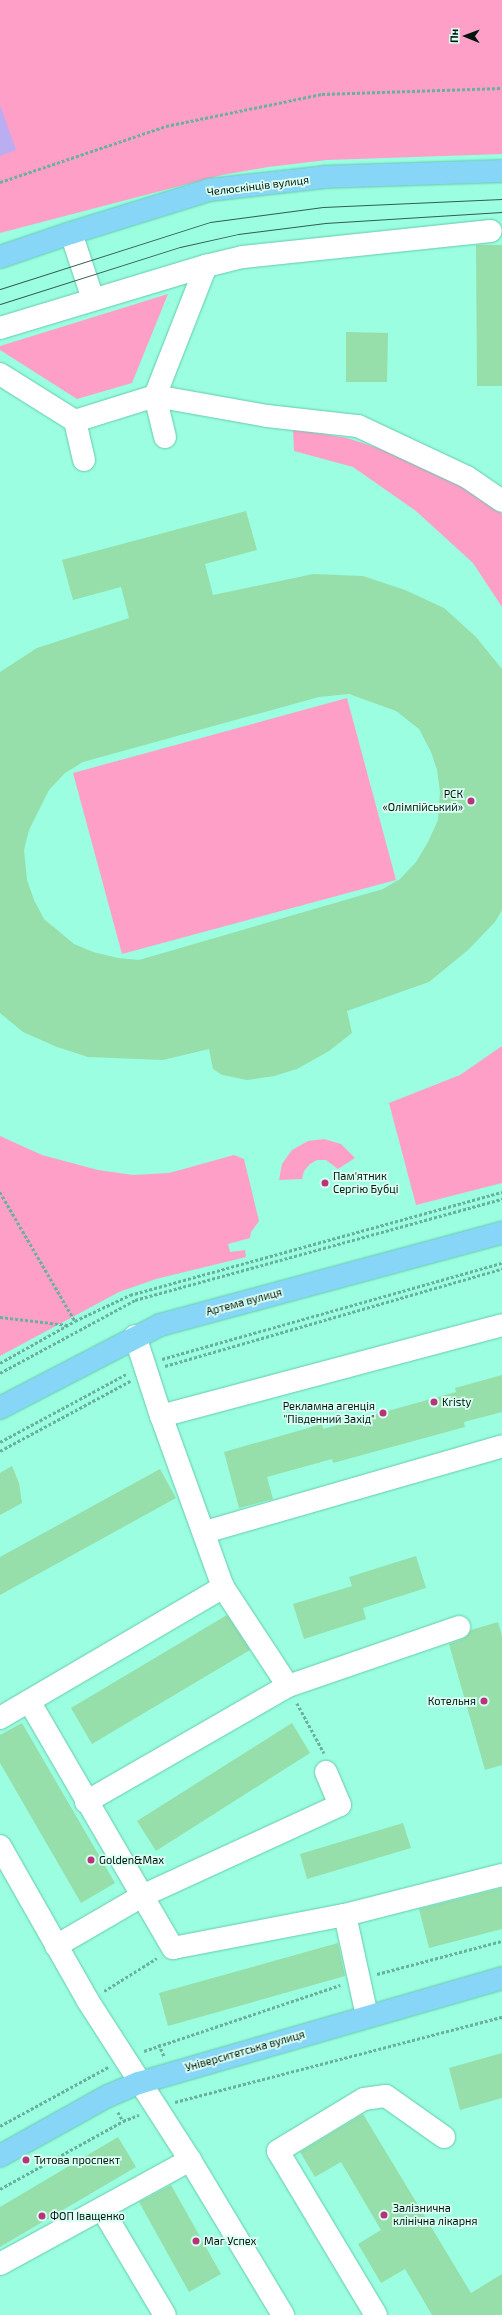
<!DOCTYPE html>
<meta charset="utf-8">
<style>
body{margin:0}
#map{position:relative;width:502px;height:2315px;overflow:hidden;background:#9bfee0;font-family:"Exo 2",sans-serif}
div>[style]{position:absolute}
.green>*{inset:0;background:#fe9fc8}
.water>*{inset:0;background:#baadf1}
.building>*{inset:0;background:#96deaa}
.path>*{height:2.5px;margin-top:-1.25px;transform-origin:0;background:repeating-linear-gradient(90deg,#68b19b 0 3px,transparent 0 5px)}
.roads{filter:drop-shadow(0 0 1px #66caad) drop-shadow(0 0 1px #66caad)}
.minor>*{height:22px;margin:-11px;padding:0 11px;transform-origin:11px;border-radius:11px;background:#fff}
.major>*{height:22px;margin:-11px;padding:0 11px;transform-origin:11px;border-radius:11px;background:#87d5f7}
.tram>*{height:1px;margin:-0.5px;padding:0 0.5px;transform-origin:0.5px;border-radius:0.5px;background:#325e51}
.dots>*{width:11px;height:11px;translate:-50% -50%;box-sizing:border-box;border:2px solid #dafef2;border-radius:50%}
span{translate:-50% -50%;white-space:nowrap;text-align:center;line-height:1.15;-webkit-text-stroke:3.5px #dafef2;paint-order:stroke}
.street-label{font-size:11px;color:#01150f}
.poi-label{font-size:11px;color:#01150f}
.right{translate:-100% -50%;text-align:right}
.left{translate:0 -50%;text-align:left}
.north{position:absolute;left:446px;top:16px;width:40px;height:40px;-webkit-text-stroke:3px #dafef2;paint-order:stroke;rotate:271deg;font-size:11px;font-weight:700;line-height:16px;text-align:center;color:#01150f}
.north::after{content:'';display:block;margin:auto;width:14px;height:18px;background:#01150f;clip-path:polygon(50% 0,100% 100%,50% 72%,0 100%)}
</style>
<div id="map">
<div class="green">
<div style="clip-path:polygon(0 0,502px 0,502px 154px,327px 160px,268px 167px,222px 175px,0 233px)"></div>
<div style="clip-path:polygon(168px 294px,132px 383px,77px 399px,0 350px,0 346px)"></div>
<div style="clip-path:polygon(293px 429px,347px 438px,409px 458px,483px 497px,502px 514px,502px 607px,473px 563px,416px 511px,353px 467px,294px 451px)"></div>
<div style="clip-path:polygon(347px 698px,396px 880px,122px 954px,73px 773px)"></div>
<div style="clip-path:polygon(502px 1046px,502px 1183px,416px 1205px,389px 1103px,460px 1075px)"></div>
<div style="clip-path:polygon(0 1136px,42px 1155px,98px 1170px,133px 1175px,169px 1173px,234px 1155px,244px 1159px,259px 1221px,251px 1232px,250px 1238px,228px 1244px,230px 1252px,245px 1250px,246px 1257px,156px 1279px,119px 1292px,0 1356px)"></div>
<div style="clip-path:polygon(324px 1139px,341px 1144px,355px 1158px,338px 1169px,326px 1160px,317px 1160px,310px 1164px,304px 1171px,302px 1179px,279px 1180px,282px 1164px,292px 1150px,308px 1141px)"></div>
</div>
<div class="water">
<div style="clip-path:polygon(0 105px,16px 150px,0 156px)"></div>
</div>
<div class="building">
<div style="clip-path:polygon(476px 245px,502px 245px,502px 386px,477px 386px)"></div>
<div style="clip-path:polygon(346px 332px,388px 333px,387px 382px,346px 382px)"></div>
<div style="clip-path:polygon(evenodd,246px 511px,257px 550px,205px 564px,213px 595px,313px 574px,363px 576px,405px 590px,444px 608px,476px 637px,502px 669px,502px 910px,495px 922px,468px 950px,429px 982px,347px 1011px,352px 1033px,329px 1051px,297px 1069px,274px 1076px,247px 1080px,222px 1075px,213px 1069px,209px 1049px,163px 1060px,88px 1057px,57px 1047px,23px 1032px,0 1013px,0 672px,37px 648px,129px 618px,121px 587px,73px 600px,62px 560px,246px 511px,349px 694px,396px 711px,419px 729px,431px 752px,437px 770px,440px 792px,438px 820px,428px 842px,416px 862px,400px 879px,383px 889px,139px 960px,118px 958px,93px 952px,74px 944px,44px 919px,34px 900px,27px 880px,24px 850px,29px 830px,49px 790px,65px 773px,83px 762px,319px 697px,349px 694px)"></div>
<div style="clip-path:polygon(502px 1375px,502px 1412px,464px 1422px,465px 1427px,333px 1463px,332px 1459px,267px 1477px,273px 1499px,239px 1508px,224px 1452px,322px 1424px,323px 1429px,456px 1392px,455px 1388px)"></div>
<div style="clip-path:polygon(12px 1466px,19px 1483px,22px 1503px,0 1515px,0 1473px)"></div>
<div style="clip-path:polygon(160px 1469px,176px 1498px,0 1595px,0 1557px)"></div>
<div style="clip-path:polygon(416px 1556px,426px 1588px,363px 1608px,366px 1619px,304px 1639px,293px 1604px,352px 1586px,349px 1577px)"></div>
<div style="clip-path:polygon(227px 1615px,250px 1650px,92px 1744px,71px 1708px)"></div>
<div style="clip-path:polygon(498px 1622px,502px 1636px,502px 1765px,485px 1770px,449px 1644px,463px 1639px,471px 1630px)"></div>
<div style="clip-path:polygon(22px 1723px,115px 1883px,81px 1903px,0 1763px,0 1735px)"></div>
<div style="clip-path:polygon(292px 1723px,310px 1753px,156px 1851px,137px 1821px)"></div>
<div style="clip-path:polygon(403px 1823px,411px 1848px,307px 1879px,300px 1854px)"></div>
<div style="clip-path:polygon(502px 1888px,502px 1929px,429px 1948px,419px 1909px)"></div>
<div style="clip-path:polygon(338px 1943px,345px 1976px,168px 2026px,159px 1993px)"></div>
<div style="clip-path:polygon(502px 2053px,502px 2098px,460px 2110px,449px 2068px)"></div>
<div style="clip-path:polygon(363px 2114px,471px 2293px,502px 2274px,502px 2315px,432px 2315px,405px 2269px,381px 2283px,358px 2244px,381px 2230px,341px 2162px,315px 2177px,300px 2152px)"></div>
<div style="clip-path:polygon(118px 2137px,136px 2167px,0 2247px,0 2207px)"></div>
<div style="clip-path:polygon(171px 2185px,221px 2274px,189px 2292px,139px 2202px)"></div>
</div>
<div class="path">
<div style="left:0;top:182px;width:175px;rotate:-18.6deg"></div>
<div style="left:166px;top:126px;width:159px;rotate:-11.6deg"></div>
<div style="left:322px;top:94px;width:180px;rotate:-1.9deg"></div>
<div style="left:0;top:1192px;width:149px;rotate:59.8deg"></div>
<div style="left:0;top:1317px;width:68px;rotate:6.7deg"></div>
<div style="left:162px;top:1359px;width:353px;rotate:-15.8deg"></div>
<div style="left:0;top:1363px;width:86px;rotate:-29.2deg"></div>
<div style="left:75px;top:1321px;width:61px;rotate:-25.3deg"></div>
<div style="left:130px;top:1295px;width:386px;rotate:-15.5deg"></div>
<div style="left:165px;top:1366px;width:351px;rotate:-16.1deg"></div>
<div style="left:0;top:1373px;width:153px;rotate:-28.4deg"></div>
<div style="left:135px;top:1300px;width:381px;rotate:-15.4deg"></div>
<div style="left:0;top:1442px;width:145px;rotate:-28.3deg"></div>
<div style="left:0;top:1451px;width:148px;rotate:-28.3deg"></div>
<div style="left:297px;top:1703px;width:57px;rotate:61.6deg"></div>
<div style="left:377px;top:1974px;width:129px;rotate:-14.8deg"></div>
<div style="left:104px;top:1991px;width:62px;rotate:-31.9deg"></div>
<div style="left:159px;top:2044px;width:13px;rotate:67deg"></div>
<div style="left:144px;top:2051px;width:207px;rotate:-18.6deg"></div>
<div style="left:175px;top:2102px;width:338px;rotate:-14.6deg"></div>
<div style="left:118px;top:2112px;width:10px;rotate:61deg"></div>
<div style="left:0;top:2126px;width:123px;rotate:-28.6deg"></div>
<div style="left:0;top:2189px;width:141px;rotate:-28.9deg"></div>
<div style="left:123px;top:2121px;width:17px;rotate:-21deg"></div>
</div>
<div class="roads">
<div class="minor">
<div style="left:71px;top:233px;width:70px;rotate:71.6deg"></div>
<div style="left:0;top:328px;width:215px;rotate:-16.8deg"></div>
<div style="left:206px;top:266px;width:38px;rotate:-14deg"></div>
<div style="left:243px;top:257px;width:249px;rotate:-6deg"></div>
<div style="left:0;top:374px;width:89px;rotate:32.1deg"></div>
<div style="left:75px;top:421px;width:84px;rotate:-17.4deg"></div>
<div style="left:155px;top:396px;width:140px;rotate:-68.6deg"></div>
<div style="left:75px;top:421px;width:40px;rotate:77deg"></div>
<div style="left:165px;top:437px;width:42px;rotate:-103.7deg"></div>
<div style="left:155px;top:396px;width:114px;rotate:10.1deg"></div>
<div style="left:267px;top:416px;width:92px;rotate:6.3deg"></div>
<div style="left:358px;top:426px;width:120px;rotate:25.1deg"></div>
<div style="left:467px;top:477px;width:42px;rotate:34.4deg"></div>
<div style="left:161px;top:1416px;width:353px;rotate:-14.9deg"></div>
<div style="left:205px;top:1532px;width:309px;rotate:-16.1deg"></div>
<div style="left:288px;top:1686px;width:181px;rotate:-19deg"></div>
<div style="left:29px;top:1701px;width:286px;rotate:59.8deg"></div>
<div style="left:173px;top:1948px;width:175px;rotate:-10.9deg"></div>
<div style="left:345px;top:1915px;width:162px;rotate:-14.3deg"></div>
<div style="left:0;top:1718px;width:259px;rotate:-30.4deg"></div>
<div style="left:86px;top:1802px;width:233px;rotate:-29.9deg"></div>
<div style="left:288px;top:1686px;width:118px;rotate:-123.3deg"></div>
<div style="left:223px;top:1587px;width:182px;rotate:-109.9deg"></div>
<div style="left:161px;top:1416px;width:84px;rotate:-108deg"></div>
<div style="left:0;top:1846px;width:178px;rotate:60.4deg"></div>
<div style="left:88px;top:2001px;width:189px;rotate:57.3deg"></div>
<div style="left:190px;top:2160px;width:181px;rotate:59deg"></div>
<div style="left:345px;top:1915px;width:103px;rotate:77.7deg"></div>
<div style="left:56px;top:1946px;width:99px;rotate:-30.2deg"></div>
<div style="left:142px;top:1896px;width:218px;rotate:-24.7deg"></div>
<div style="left:340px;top:1805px;width:36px;rotate:-113deg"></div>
<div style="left:102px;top:2209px;width:123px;rotate:59.3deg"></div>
<div style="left:0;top:2264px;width:217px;rotate:-28.7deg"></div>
<div style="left:376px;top:2315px;width:191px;rotate:-120.9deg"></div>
<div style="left:278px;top:2151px;width:100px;rotate:-31.2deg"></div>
<div style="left:364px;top:2099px;width:22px;rotate:-8deg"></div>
<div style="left:386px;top:2096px;width:71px;rotate:35.3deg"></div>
</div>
<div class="major">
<div style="left:0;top:257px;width:75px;rotate:-18.7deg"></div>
<div style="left:71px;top:233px;width:145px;rotate:-17.3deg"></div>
<div style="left:209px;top:190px;width:116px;rotate:-6.4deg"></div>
<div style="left:324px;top:177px;width:178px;rotate:-1.9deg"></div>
<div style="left:0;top:1408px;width:180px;rotate:-27.4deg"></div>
<div style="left:160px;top:1325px;width:354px;rotate:-15.1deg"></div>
<div style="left:0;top:2156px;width:124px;rotate:-29.1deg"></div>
<div style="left:108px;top:2096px;width:34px;rotate:-23deg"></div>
<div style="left:139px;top:2083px;width:378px;rotate:-16.1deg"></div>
</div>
</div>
<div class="tram">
<div style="left:0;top:289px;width:220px;rotate:-17.7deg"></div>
<div style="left:210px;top:222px;width:114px;rotate:-7.6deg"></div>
<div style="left:323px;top:207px;width:179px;rotate:-2.6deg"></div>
<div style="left:0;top:304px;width:189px;rotate:-17.6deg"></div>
<div style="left:180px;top:247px;width:59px;rotate:-12.6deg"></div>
<div style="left:238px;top:234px;width:88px;rotate:-7.2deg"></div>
<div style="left:325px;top:223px;width:177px;rotate:-3.6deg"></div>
</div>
<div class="dots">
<div style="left:471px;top:801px;background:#b8347a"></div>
<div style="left:325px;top:1183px;background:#b8347a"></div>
<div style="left:434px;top:1402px;background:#b8347a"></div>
<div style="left:383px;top:1413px;background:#b8347a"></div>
<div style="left:484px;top:1701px;background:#b8347a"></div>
<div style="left:91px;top:1860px;background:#b8347a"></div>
<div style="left:26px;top:2160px;background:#b8347a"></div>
<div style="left:384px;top:2215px;background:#b8347a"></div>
<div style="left:42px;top:2216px;background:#b8347a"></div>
<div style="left:196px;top:2241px;background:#b8347a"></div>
</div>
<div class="street-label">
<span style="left:258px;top:186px;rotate:-7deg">Челюскінців вулиця</span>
<span style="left:244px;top:1302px;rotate:-15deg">Артема вулиця</span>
<span style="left:245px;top:2051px;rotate:-16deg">Університетська вулиця</span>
</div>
<div class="poi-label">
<span class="right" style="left:463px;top:801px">РСК<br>«Олімпійський»</span>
<span class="left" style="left:333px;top:1183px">Пам'ятник<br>Сергію Бубці</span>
<span class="left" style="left:442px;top:1402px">Kristy</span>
<span class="right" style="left:375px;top:1413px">Рекламна агенція<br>"Південний Захід"</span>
<span class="right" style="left:476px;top:1701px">Котельня</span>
<span class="left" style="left:99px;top:1860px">Golden&amp;Max</span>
<span class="left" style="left:34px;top:2160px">Титова проспект</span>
<span class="left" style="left:393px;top:2215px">Залізнична<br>клінічна лікарня</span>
<span class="left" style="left:50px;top:2216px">ФОП Іващенко</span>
<span class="left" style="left:204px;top:2241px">Маг Успех</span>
</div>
<div class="north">Пн</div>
</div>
